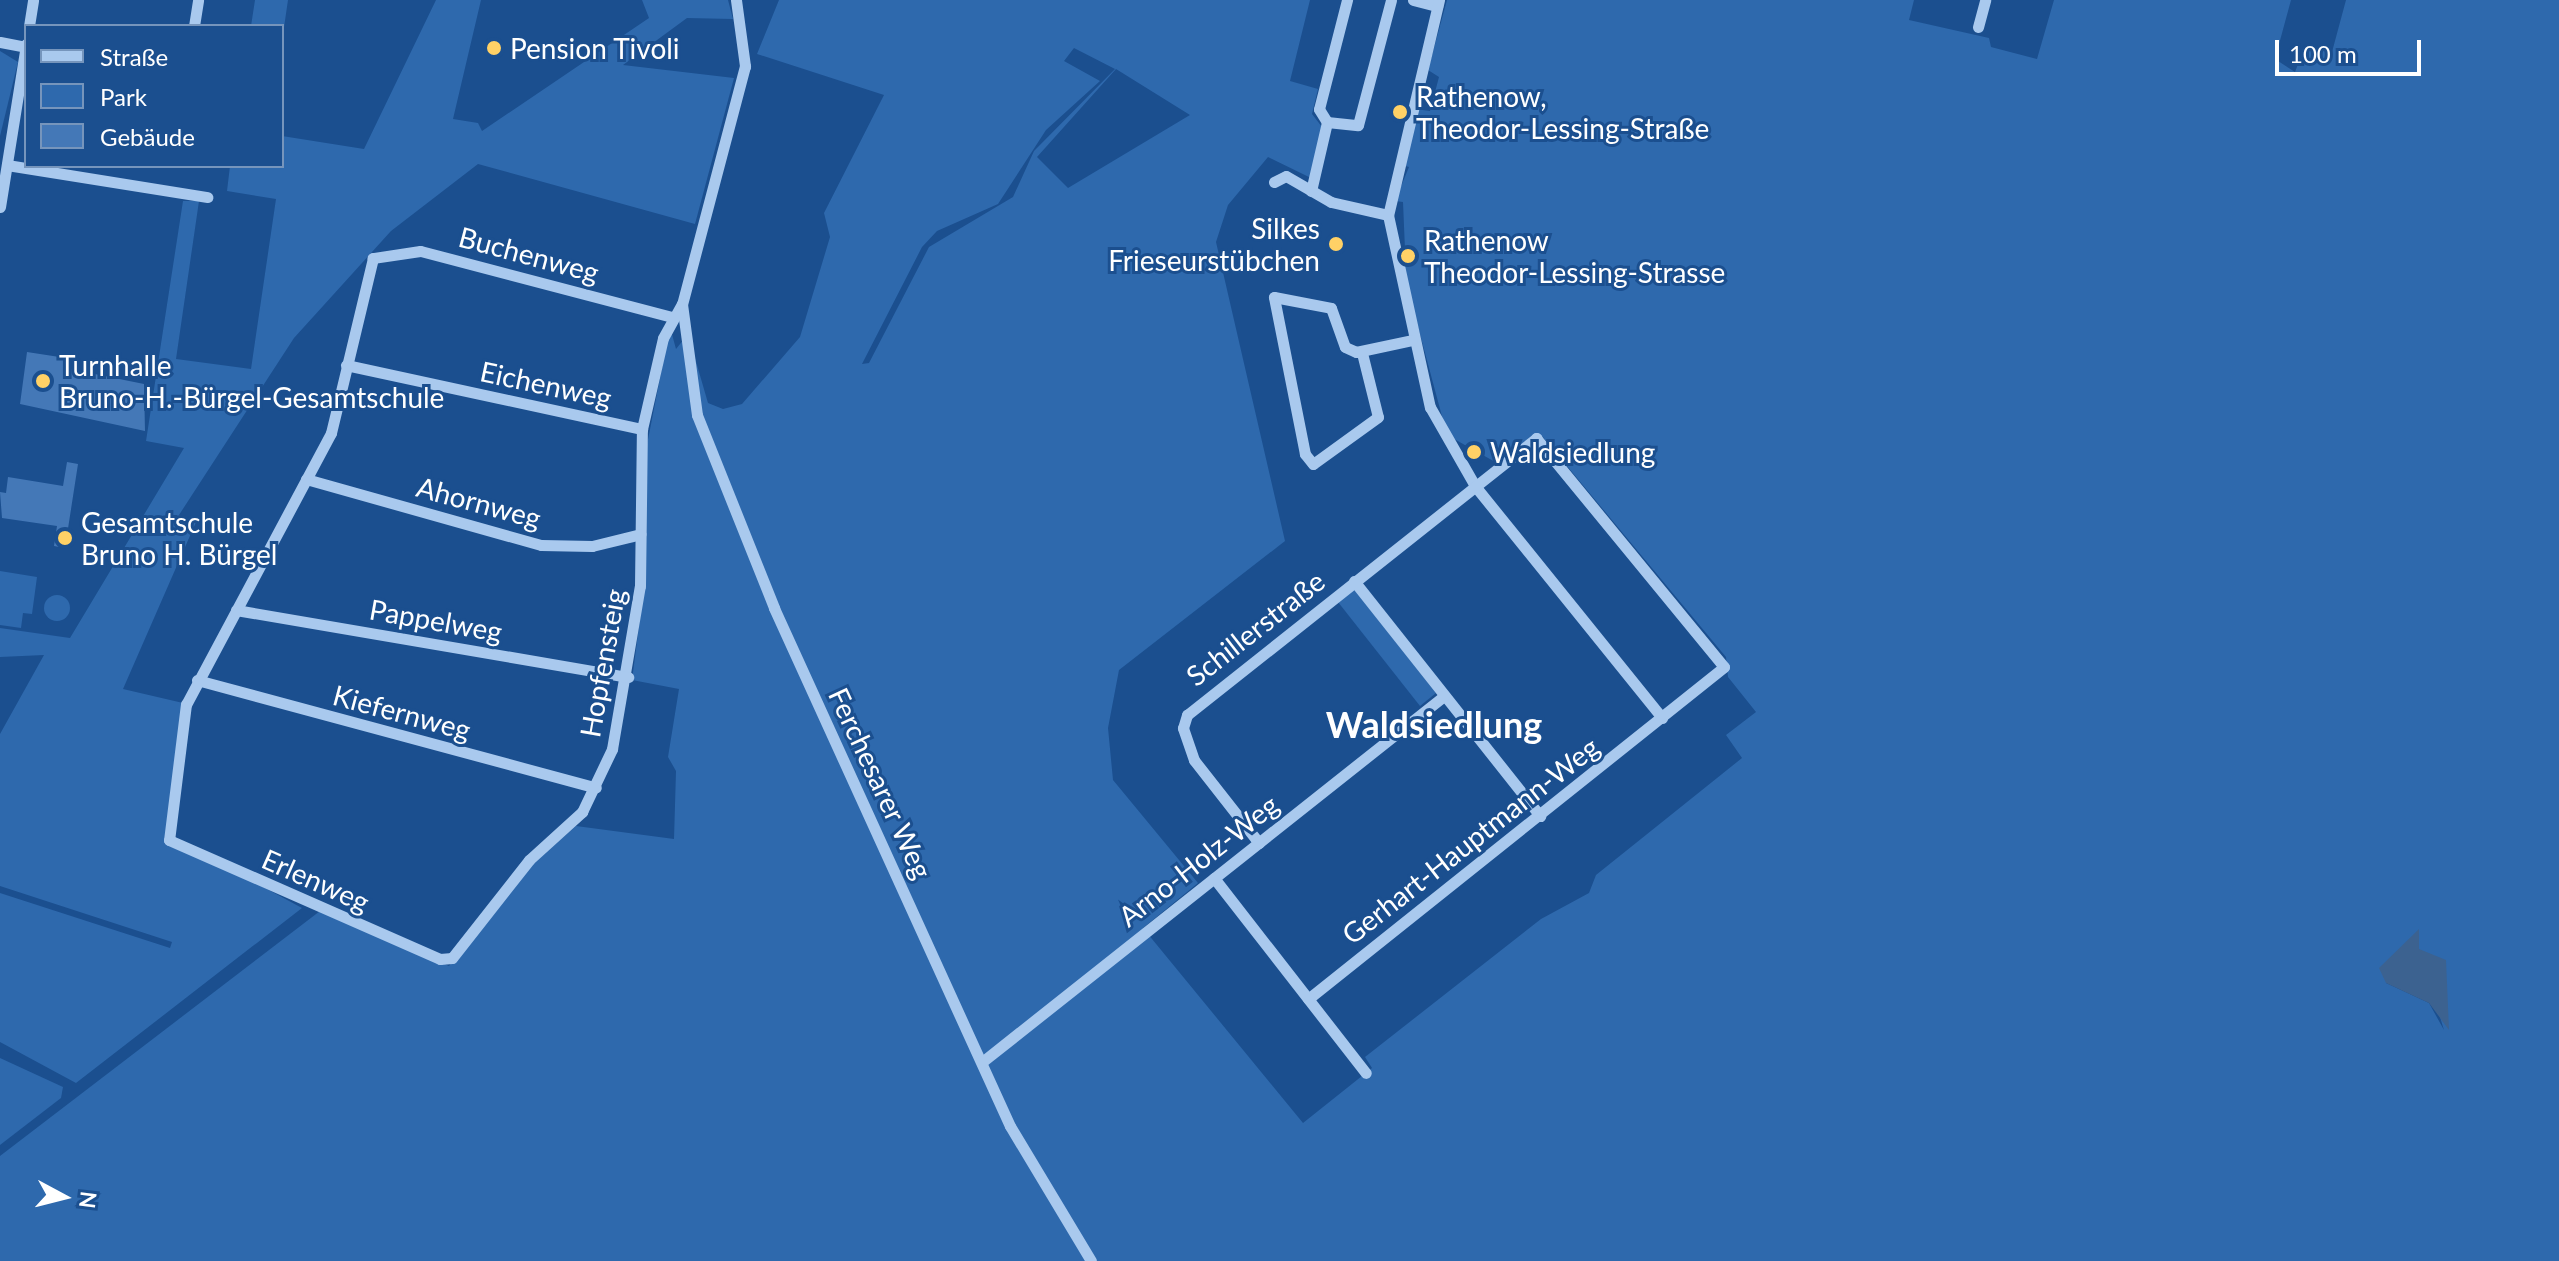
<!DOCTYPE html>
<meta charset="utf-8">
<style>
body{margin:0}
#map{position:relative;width:2559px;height:1261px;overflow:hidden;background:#1b4f8f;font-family:Lato,sans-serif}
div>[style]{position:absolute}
.green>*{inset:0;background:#2e69ad}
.round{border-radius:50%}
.water>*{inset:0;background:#3c6290}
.building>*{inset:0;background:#4478b7}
.minor>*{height:11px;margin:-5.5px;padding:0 5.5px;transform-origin:5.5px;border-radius:5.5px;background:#a9c9ee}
.dots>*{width:22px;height:22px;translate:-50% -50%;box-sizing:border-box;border:4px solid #1b4f8f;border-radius:50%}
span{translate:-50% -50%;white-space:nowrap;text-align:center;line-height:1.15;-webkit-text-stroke:6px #1b4f8f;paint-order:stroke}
.poi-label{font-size:28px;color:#fff}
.left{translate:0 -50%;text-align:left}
.right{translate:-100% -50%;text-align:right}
.street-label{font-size:28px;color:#fff}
.district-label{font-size:36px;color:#fff;font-weight:700}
.legend{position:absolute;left:24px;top:24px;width:260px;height:144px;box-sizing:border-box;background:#1b4f8f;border:2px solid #7695bc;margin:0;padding:10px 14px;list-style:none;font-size:24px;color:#fff}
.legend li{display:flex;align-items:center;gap:16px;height:40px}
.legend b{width:40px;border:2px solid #7695bc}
.north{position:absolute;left:24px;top:1157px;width:80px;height:80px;-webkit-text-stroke:6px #1b4f8f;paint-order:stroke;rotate:97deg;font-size:22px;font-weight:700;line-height:32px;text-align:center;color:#fff}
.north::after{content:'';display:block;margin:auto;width:28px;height:36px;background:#fff;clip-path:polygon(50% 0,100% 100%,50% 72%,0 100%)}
.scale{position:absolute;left:2275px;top:40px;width:146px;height:36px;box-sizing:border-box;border:4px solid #fff;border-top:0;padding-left:10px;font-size:24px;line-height:28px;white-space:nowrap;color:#fff;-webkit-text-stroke:6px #1b4f8f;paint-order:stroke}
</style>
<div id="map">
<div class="green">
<div style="clip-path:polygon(255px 0,288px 0,282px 41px,282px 26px,251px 26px)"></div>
<div style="clip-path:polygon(436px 0,481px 0,453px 119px,478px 123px,482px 131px,649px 18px,642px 0,728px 0,733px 19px,687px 18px,623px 65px,734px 78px,695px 224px,478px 164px,391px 231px,294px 338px,179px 515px,196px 522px,123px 689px,183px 703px,166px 834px,302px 908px,76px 1083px,0 1042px,0 893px,170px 948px,172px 942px,0 886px,0 734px,44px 655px,0 657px,0 628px,70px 638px,184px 448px,146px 441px,183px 201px,199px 201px,176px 359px,251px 369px,276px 199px,227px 191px,230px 166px,282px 166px,282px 136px,364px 149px)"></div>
<div style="clip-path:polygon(evenodd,779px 0,1310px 0,1290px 81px,1318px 89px,1312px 114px,1322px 127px,1311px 178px,1268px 157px,1228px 205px,1216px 242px,1285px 541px,1119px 670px,1108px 728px,1113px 780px,1198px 883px,1143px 928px,1303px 1123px,1372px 1068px,1365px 1057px,1541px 919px,1589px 893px,1596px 875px,1742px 758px,1726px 735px,1756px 712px,1728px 677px,1726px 657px,1542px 436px,1497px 463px,1447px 435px,1398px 252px,1405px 250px,1403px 202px,1395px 201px,1409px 167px,1402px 165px,1415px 109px,1430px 111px,1439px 77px,1428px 70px,1447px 0,1914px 0,1909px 20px,1989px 38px,1991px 47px,2037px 59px,2054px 0,2291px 0,2275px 59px,2295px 72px,2305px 46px,2332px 52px,2346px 0,2559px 0,2559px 1261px,0 1261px,0 1156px,320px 911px,449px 966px,530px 866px,576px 826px,674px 839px,676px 771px,668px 757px,679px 689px,632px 680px,645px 580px,643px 465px,670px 327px,676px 349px,688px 334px,708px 403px,723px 409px,742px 404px,800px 337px,830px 237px,824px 213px,884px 95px,757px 54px,779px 0,1074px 48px,1115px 69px,1034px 151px,1013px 197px,929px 247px,869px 363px,862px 364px,922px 247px,937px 231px,998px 204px,1046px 130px,1100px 81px,1064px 61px,1074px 48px,779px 0,1116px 69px,1190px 115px,1068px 188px,1037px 157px,1116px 69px,779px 0,2419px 931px,2419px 949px,2444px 1030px,2429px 1003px,2386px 983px,2419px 931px)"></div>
<div style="clip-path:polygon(0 51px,18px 62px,0 136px)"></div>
<div style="clip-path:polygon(0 571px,37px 577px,32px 614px,23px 613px,21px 628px,0 625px)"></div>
<div style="clip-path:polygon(1354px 589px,1436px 693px,1420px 706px,1338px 602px)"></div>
<div class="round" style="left:44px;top:595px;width:26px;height:26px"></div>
<div style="clip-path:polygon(0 1058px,63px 1087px,61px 1098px,0 1145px)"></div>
</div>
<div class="water">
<div style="clip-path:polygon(2419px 929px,2419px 949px,2446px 960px,2449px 1030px,2429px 1003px,2386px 983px,2379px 968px)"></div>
</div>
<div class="building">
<div style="clip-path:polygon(27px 352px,66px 358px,65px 368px,144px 384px,145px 431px,20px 404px)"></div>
<div style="clip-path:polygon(67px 462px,78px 464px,65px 548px,54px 546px,57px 526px,2px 518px,0 492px,6px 493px,8px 477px,63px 486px)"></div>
</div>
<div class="minor">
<div style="left:736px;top:0;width:67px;rotate:82.2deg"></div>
<div style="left:745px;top:66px;width:246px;rotate:104.8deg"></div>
<div style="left:682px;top:304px;width:112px;rotate:82.3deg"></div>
<div style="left:697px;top:415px;width:208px;rotate:68.2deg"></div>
<div style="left:774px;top:608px;width:569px;rotate:65.51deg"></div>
<div style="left:1010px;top:1126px;width:157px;rotate:59deg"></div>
<div style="left:1413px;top:0;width:25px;rotate:14deg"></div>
<div style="left:1439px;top:0;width:221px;rotate:103.3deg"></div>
<div style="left:1388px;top:215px;width:197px;rotate:77.7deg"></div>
<div style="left:1430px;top:407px;width:91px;rotate:60.3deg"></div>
<div style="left:1475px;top:486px;width:298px;rotate:51.1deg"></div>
<div style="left:29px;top:26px;width:26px;rotate:-81deg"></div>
<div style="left:194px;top:26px;width:26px;rotate:-81deg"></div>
<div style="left:1978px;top:27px;width:28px;rotate:-75deg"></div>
<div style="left:0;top:42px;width:26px;rotate:11deg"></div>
<div style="left:1327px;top:122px;width:31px;rotate:6deg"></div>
<div style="left:1358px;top:125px;width:129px;rotate:-75.2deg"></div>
<div style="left:7px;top:165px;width:203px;rotate:9.1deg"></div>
<div style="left:1274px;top:182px;width:13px;rotate:-27deg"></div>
<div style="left:1286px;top:176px;width:52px;rotate:30deg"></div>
<div style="left:1331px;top:202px;width:58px;rotate:12.8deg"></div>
<div style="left:1311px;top:191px;width:71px;rotate:-76.9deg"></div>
<div style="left:1327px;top:122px;width:15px;rotate:-122deg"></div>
<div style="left:1319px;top:109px;width:113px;rotate:-75.6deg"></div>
<div style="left:0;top:207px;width:165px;rotate:-80.9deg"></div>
<div style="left:672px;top:317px;width:260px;rotate:-165.3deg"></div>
<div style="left:420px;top:251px;width:48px;rotate:171.5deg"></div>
<div style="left:373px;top:258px;width:180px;rotate:103.5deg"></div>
<div style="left:331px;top:433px;width:307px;rotate:118.1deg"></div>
<div style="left:186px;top:704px;width:137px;rotate:97.1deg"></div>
<div style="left:169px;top:840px;width:296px;rotate:23.7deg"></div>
<div style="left:440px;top:959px;width:12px;rotate:-5deg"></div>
<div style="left:452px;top:958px;width:125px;rotate:-51.8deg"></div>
<div style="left:529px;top:860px;width:72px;rotate:-42.2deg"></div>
<div style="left:582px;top:812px;width:70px;rotate:-64.5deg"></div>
<div style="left:612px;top:749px;width:165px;rotate:-80.3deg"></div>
<div style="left:640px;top:586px;width:157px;rotate:-89.3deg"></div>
<div style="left:642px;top:429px;width:93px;rotate:-77deg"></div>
<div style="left:663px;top:338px;width:39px;rotate:-61deg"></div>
<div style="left:1362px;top:353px;width:66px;rotate:76deg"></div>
<div style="left:1378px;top:417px;width:80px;rotate:144.1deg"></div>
<div style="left:1313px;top:464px;width:13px;rotate:-129deg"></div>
<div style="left:1305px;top:454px;width:160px;rotate:-101.2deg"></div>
<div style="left:1274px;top:297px;width:58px;rotate:10.9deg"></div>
<div style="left:1331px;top:308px;width:41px;rotate:70.3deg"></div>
<div style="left:1345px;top:347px;width:12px;rotate:24deg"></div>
<div style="left:1356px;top:352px;width:57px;rotate:-12.1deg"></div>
<div style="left:346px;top:365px;width:303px;rotate:12.2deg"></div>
<div style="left:306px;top:479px;width:244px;rotate:15.7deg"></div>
<div style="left:541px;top:545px;width:51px;rotate:1.1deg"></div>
<div style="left:592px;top:546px;width:50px;rotate:-13.8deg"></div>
<div style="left:1354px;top:581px;width:300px;rotate:51.6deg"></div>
<div style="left:236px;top:610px;width:398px;rotate:9.7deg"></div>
<div style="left:197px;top:680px;width:413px;rotate:15.1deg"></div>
<div style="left:1259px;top:843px;width:105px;rotate:-128.1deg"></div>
<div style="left:1194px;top:760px;width:34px;rotate:-109deg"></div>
<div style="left:1183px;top:728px;width:14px;rotate:-73deg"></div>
<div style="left:1187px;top:715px;width:446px;rotate:-38.4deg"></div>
<div style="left:1536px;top:438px;width:296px;rotate:50.6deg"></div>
<div style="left:1724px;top:667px;width:532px;rotate:141.41deg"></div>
<div style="left:1214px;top:878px;width:247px;rotate:52.1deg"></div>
<div style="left:982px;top:1062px;width:589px;rotate:-38.39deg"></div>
</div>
<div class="dots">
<div style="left:494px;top:48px;background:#ffd166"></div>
<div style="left:1400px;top:112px;background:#ffd166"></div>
<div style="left:1336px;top:244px;background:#ffd166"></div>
<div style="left:1408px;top:256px;background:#ffd166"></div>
<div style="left:43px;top:381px;background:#ffd166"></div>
<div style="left:1474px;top:452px;background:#ffd166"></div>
<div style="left:65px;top:538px;background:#ffd166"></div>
</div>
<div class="poi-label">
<span class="left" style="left:510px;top:48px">Pension Tivoli</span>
<span class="left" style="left:1416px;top:112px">Rathenow,<br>Theodor-Lessing-Straße</span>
<span class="right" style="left:1320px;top:244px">Silkes<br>Frieseurstübchen</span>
<span class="left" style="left:1424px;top:256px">Rathenow<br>Theodor-Lessing-Strasse</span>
<span class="left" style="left:59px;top:381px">Turnhalle<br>Bruno-H.-Bürgel-Gesamtschule</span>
<span class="left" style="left:1490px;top:452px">Waldsiedlung</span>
<span class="left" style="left:81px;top:538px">Gesamtschule<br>Bruno H. Bürgel</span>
</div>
<div class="street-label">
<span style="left:529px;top:254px;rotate:15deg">Buchenweg</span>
<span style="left:546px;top:384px;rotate:12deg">Eichenweg</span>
<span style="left:479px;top:502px;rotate:15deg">Ahornweg</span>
<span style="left:436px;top:620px;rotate:10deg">Pappelweg</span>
<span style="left:1255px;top:628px;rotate:-38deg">Schillerstraße</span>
<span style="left:602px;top:663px;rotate:-80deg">Hopfensteig</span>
<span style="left:402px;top:712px;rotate:15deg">Kiefernweg</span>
<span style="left:881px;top:783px;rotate:65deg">Ferchesarer Weg</span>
<span style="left:1470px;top:840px;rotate:-38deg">Gerhart-Hauptmann-Weg</span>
<span style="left:1198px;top:860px;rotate:-38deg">Arno-Holz-Weg</span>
<span style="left:316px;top:880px;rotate:24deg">Erlenweg</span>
</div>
<div class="district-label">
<span style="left:1434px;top:725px">Waldsiedlung</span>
</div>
<ul class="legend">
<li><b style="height:10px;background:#a9c9ee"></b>Straße</li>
<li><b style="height:22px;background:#2e69ad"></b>Park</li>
<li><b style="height:22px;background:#4478b7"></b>Gebäude</li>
</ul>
<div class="north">N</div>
<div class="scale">100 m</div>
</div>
